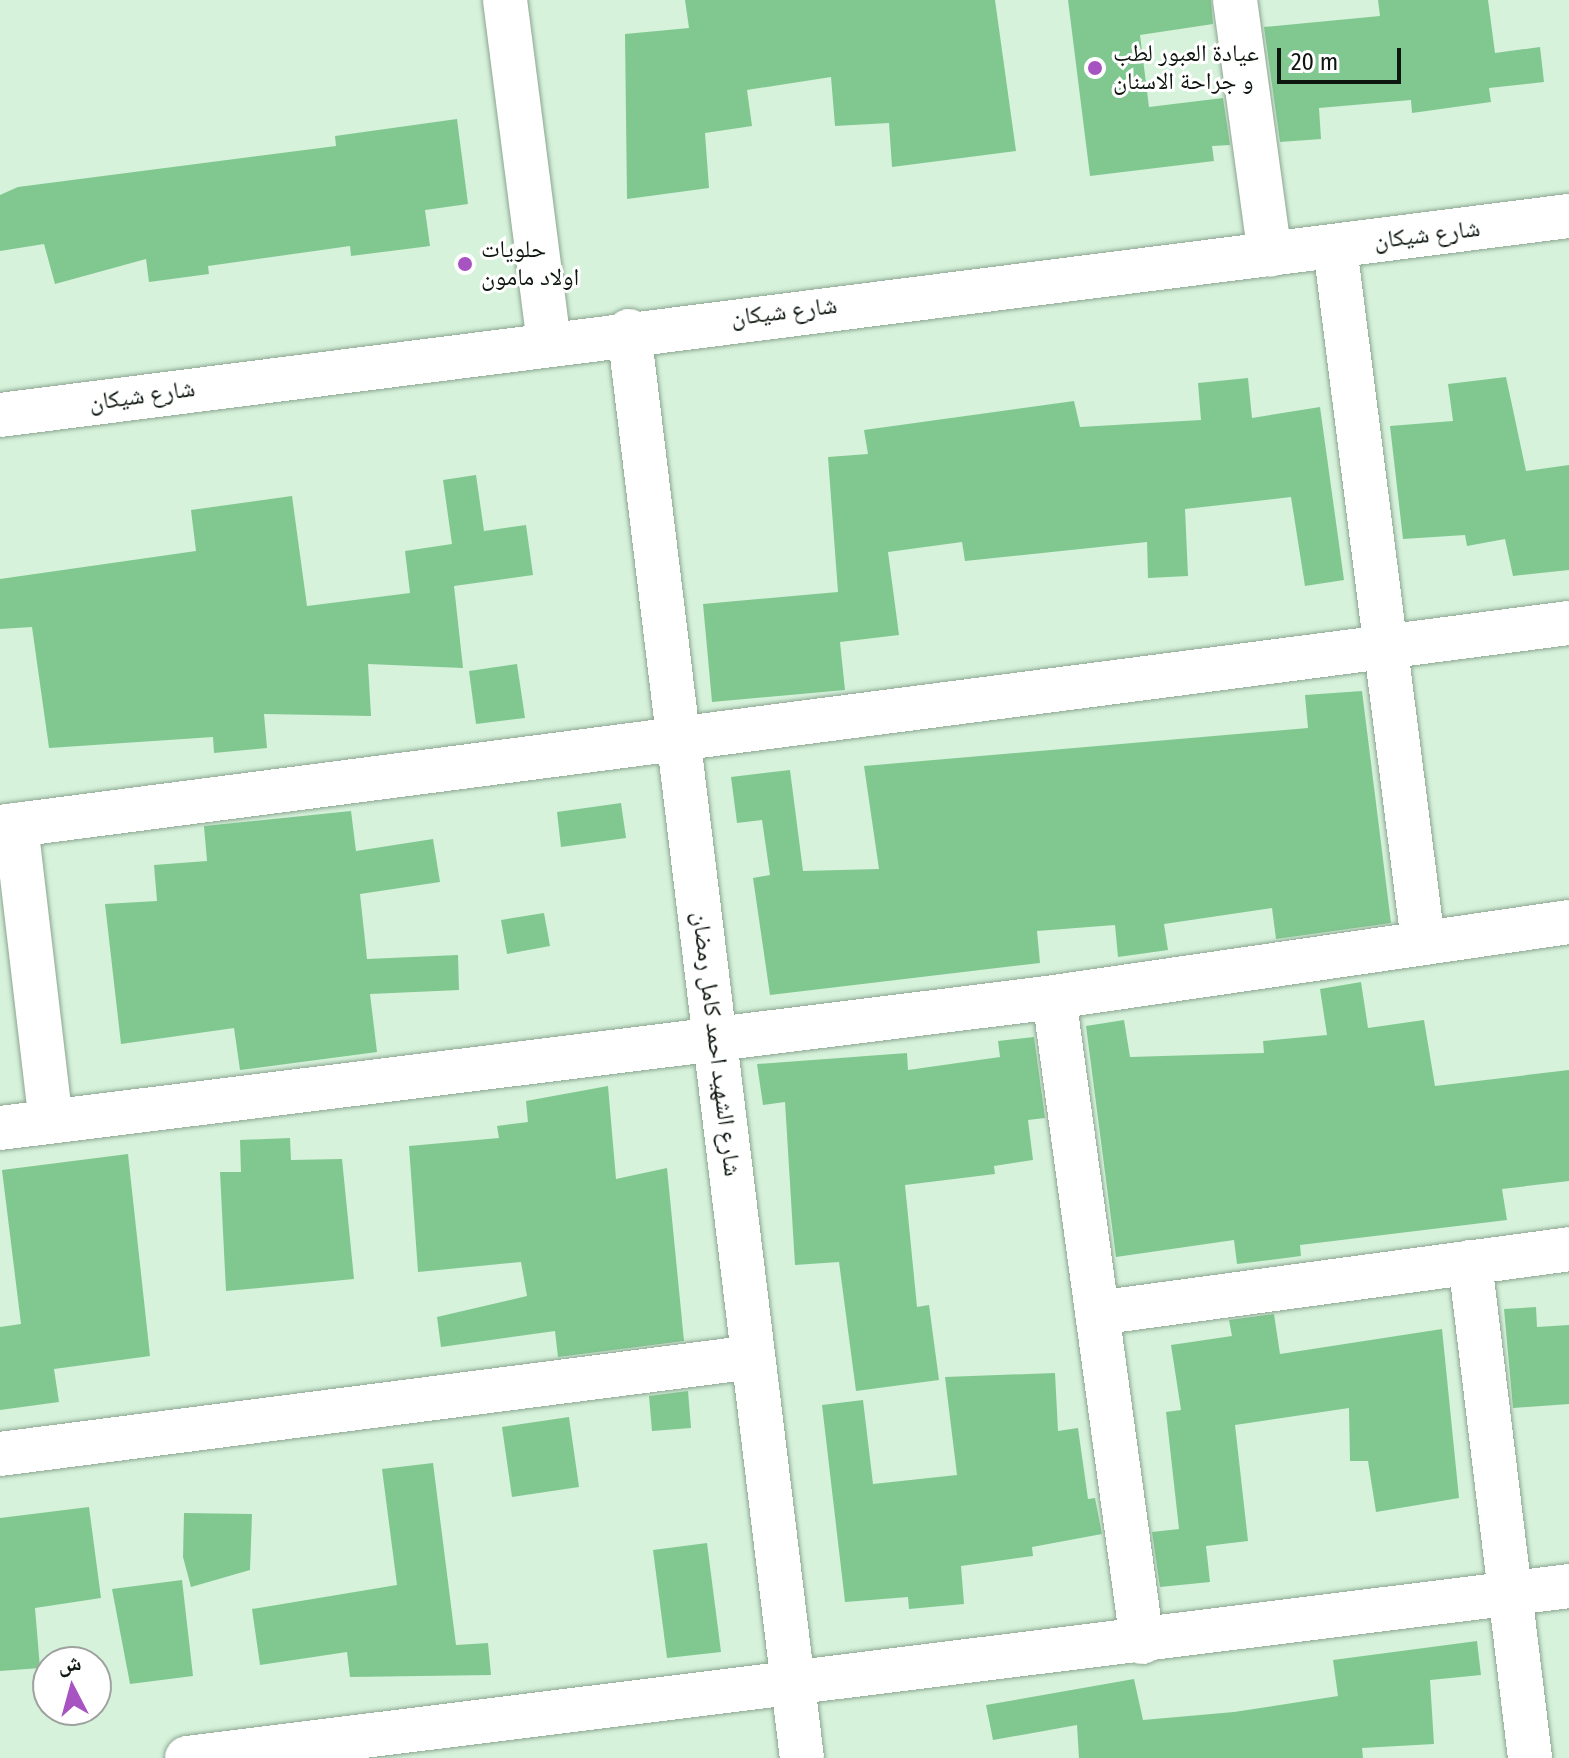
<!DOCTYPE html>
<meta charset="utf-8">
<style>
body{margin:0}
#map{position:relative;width:1569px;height:1758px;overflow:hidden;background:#d6f2db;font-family:"Fira Sans Condensed","Noto Naskh Arabic",sans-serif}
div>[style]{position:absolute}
.building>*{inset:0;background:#80c890}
.roads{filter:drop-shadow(0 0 2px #8ca590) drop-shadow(0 0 2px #8ca590)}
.minor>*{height:44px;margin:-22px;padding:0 22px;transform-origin:22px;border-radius:22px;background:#fff}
.tertiary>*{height:44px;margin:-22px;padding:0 22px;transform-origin:22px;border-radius:22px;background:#fff}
.dots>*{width:22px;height:22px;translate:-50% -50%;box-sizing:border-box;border:4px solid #fff;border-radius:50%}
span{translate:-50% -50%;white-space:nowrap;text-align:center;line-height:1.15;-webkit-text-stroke:6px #fff;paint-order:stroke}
.poi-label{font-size:24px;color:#0d170f}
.left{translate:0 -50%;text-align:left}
.street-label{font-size:24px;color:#0d170f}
.north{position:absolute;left:32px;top:1646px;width:80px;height:80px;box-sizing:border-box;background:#fff;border:2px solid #9ea29f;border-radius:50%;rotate:354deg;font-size:22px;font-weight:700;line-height:32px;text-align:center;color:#0d170f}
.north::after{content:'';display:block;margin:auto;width:28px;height:36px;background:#a753c2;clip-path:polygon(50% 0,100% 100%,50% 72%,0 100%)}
.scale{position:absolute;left:1277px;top:48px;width:124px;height:36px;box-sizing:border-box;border:4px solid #0d170f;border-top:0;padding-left:10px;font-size:24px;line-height:28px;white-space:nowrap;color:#0d170f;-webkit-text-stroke:6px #fff;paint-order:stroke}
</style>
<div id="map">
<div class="building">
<div style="clip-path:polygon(685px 0,995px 0,1016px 151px,892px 167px,889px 123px,835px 126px,831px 77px,747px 90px,752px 126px,705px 133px,709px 188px,627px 199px,625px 34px,689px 28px)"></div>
<div style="clip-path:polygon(1068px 0,1211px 0,1213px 24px,1140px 35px,1149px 107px,1223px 98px,1230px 145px,1212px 146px,1214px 161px,1090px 176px)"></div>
<div style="clip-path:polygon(1378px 0,1488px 0,1495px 53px,1540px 47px,1544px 82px,1489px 88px,1491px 102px,1412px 113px,1411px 100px,1319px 108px,1321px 139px,1280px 142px,1264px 27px,1380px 16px)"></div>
<div style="clip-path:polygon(457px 119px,468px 204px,425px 210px,430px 246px,351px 256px,350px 246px,208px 266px,209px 274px,149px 282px,146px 259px,55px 284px,44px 244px,0 251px,0 195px,18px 187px,336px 146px,335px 136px)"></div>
<div style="clip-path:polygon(1506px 377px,1526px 471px,1569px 465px,1569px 570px,1513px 576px,1505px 539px,1467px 546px,1465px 535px,1403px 539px,1390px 426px,1453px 421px,1448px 384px)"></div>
<div style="clip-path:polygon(1248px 378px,1252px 418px,1320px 407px,1344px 580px,1305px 586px,1291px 497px,1185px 509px,1188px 576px,1148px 578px,1147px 542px,965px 561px,962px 542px,888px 552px,899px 635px,840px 642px,845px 690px,712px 702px,703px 604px,838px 592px,828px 457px,868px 454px,864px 430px,1074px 401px,1080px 427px,1201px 420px,1198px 383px)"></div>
<div style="clip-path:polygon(476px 475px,484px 531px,526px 525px,533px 575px,454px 586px,463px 668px,368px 664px,371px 716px,264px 714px,267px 748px,214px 753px,213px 737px,49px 748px,32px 627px,0 629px,0 579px,196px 551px,191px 510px,292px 496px,307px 606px,410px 593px,405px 551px,452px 544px,443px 480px)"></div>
<div style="clip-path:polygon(517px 664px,525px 718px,476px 724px,469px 671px)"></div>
<div style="clip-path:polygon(1362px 691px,1391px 923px,1276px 939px,1272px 908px,1164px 924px,1168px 950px,1118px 957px,1115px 925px,1037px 931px,1040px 963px,770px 995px,753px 878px,770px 875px,762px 820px,737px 823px,731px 777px,790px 770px,803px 871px,879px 869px,864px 766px,1308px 728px,1305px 695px)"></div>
<div style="clip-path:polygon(621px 803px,626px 838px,561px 847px,557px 812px)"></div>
<div style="clip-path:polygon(351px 811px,356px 851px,433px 839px,440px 882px,360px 894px,367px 959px,458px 955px,459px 990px,370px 994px,377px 1052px,240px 1070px,234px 1028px,121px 1044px,105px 904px,157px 901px,154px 865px,207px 861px,204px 826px)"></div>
<div style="clip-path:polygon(544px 913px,550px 946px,507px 954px,501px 920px)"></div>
<div style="clip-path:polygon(1361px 982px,1368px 1028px,1424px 1020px,1435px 1086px,1569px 1070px,1569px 1181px,1502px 1189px,1507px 1220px,1300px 1245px,1301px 1256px,1237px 1264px,1234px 1240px,1116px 1257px,1086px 1026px,1124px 1020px,1130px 1057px,1264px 1053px,1263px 1041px,1327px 1035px,1320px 989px)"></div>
<div style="clip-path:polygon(1034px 1037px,1045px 1118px,1028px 1120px,1033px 1160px,994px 1166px,995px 1174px,905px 1185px,917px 1307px,929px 1305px,939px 1380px,856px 1391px,839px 1262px,795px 1265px,785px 1102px,763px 1105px,757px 1064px,907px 1053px,908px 1070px,1000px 1057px,998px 1041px)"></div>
<div style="clip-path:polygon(608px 1086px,616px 1179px,667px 1168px,684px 1341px,558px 1357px,555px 1331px,441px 1347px,437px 1317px,527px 1296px,521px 1262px,418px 1272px,409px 1146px,499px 1138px,497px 1126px,528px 1122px,526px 1101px)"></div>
<div style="clip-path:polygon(290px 1138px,291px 1160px,342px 1159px,354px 1279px,226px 1291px,220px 1172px,241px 1172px,240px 1140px)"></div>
<div style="clip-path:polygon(128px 1154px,150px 1356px,54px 1369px,59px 1402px,0 1410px,0 1327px,21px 1324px,2px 1170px)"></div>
<div style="clip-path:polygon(1536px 1307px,1537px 1327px,1569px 1325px,1569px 1404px,1513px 1408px,1504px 1309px)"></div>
<div style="clip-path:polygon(1274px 1314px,1280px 1354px,1442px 1329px,1459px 1498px,1376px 1512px,1368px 1461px,1350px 1461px,1349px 1408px,1235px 1425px,1248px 1541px,1206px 1546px,1210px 1582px,1160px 1587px,1152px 1532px,1179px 1529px,1166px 1412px,1181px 1410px,1171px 1345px,1232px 1336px,1229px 1320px)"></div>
<div style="clip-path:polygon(1055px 1373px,1058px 1431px,1078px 1428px,1088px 1499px,1095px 1498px,1102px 1534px,1032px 1547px,1033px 1556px,961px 1566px,964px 1604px,909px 1609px,908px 1597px,845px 1602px,822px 1405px,863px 1400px,873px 1484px,957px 1475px,945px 1377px)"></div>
<div style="clip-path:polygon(688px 1391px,691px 1428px,652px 1431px,649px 1396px)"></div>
<div style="clip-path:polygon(569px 1417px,579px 1487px,512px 1497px,502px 1427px)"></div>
<div style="clip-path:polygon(433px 1463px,456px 1645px,488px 1643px,491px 1675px,350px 1677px,347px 1652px,260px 1665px,252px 1609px,397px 1585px,382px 1469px)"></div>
<div style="clip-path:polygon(89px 1507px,101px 1598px,35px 1608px,40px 1668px,0 1671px,0 1518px)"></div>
<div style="clip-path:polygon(184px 1513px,252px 1514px,250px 1570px,191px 1587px,183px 1557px)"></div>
<div style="clip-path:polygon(707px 1543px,721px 1652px,667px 1658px,653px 1550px)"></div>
<div style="clip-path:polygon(182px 1580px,193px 1676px,130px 1684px,112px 1589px)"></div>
<div style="clip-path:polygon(1477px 1641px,1481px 1675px,1430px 1680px,1434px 1744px,1362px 1748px,1363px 1758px,1079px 1758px,1077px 1725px,993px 1740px,986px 1705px,1134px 1679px,1143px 1720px,1234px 1712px,1338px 1696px,1333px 1660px)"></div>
</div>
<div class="roads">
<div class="minor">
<div style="left:505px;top:0;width:345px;rotate:82.7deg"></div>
<div style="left:1235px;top:0;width:257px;rotate:82.2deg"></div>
<div style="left:1335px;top:247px;width:701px;rotate:82.78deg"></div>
<div style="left:629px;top:331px;width:1437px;rotate:83.09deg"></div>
<div style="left:16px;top:825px;width:298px;rotate:83.3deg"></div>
<div style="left:0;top:827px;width:1582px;rotate:-7.41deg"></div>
<div style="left:1054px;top:997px;width:651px;rotate:82.23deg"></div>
<div style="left:0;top:1128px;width:1062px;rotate:-7.08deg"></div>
<div style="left:1054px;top:997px;width:520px;rotate:-8.29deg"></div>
<div style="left:1470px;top:1262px;width:500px;rotate:83.1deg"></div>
<div style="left:1097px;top:1313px;width:476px;rotate:-7.7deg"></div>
<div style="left:0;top:1454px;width:759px;rotate:-7.34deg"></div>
<div style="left:187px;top:1758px;width:1393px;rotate:-7.09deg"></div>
</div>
<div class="tertiary">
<div style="left:0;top:415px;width:1582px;rotate:-7.23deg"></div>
</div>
</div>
<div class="dots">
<div style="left:1095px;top:68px;background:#a753c2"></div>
<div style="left:465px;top:264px;background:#a753c2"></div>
</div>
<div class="poi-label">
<span class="left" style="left:1113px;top:68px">عيادة العبور لطب<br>و جراحة الاسنان</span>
<span class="left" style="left:481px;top:264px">حلويات<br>اولاد مامون</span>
</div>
<div class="street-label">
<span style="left:1427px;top:235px;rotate:-7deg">شارع شيكان</span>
<span style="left:784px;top:312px;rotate:-7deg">شارع شيكان</span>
<span style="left:142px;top:396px;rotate:-8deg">شارع شيكان</span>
<span style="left:716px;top:1044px;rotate:83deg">شارع الشهيد احمد كامل رمضان</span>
</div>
<div class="north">ش</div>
<div class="scale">20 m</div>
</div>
